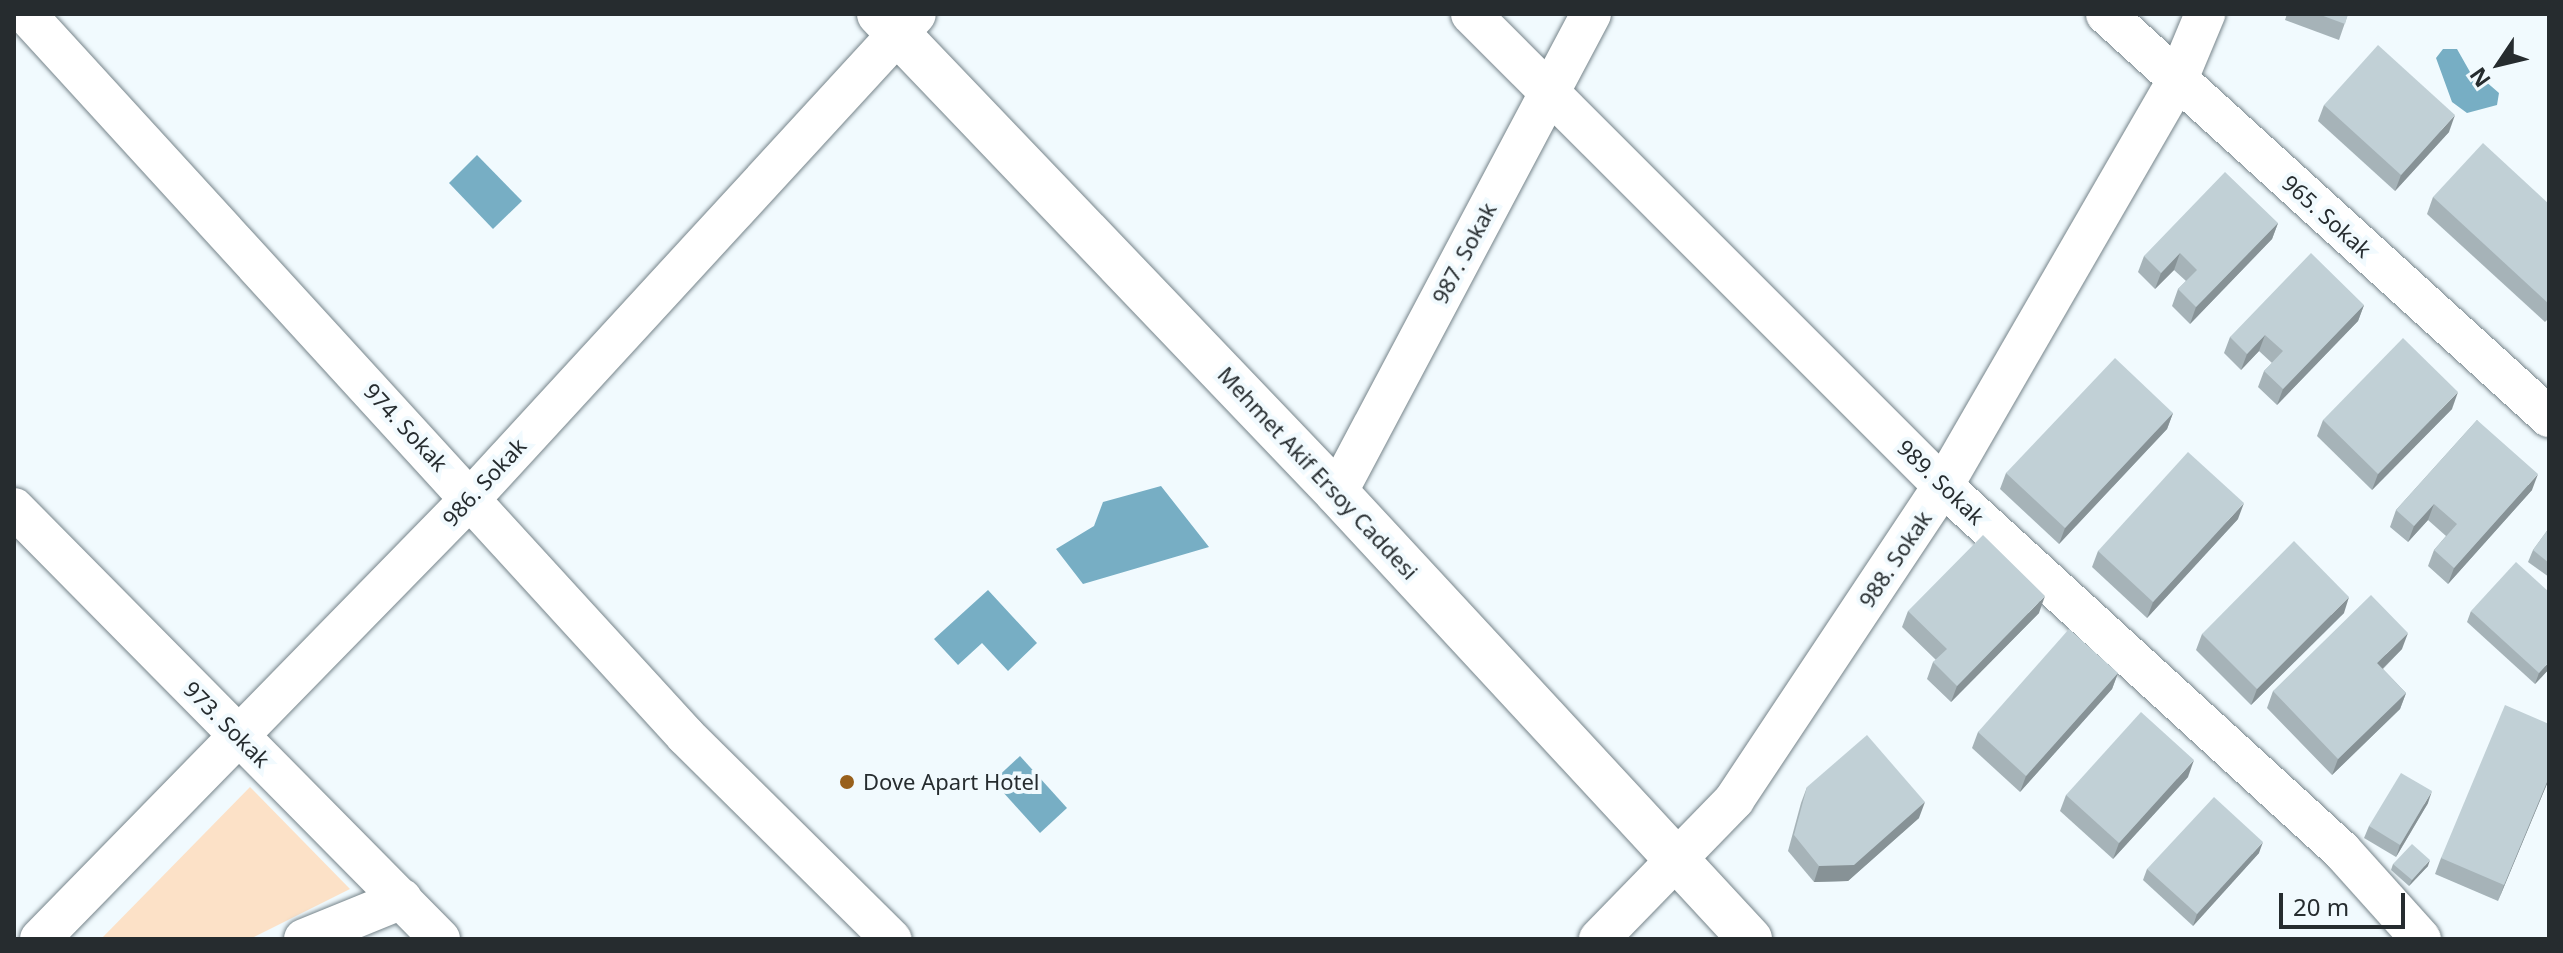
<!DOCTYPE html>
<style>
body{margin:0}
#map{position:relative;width:2563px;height:953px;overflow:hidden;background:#f1fafe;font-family:"Noto Sans",sans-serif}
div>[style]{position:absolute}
.green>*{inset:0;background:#fce1c7}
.water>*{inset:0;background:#77aec4}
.roads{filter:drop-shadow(0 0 2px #76848a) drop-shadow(0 0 2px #76848a)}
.minor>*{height:40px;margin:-20px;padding:0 20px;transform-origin:20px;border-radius:20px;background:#fff}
.tertiary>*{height:44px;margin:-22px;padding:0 22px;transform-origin:22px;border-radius:22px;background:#fff}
.wall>*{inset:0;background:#a6b3b8}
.shaded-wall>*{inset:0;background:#879296}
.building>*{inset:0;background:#c1d0d6}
.dots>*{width:22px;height:22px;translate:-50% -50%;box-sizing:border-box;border:4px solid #f1fafe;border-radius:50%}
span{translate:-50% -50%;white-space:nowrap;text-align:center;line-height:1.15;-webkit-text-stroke:8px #f1fafe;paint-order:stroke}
.street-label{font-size:22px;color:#262c2f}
.poi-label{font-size:22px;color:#262c2f}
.left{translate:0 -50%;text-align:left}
.frame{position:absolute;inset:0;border:16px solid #262c2f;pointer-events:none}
.north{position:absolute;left:2459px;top:24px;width:80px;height:80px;-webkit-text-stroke:6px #f1fafe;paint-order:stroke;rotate:235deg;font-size:22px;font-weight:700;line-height:32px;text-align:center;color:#262c2f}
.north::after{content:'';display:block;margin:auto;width:28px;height:36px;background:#262c2f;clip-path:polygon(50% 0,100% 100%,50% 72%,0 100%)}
.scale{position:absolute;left:2279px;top:893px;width:126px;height:36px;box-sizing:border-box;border:4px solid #262c2f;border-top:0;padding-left:10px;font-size:24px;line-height:28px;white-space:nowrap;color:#262c2f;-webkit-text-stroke:6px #f1fafe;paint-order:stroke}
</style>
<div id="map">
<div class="green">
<div style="clip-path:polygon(250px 787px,350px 889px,250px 939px,101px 939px)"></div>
</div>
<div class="water">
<div style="clip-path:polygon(2443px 49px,2457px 49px,2474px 79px,2484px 80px,2499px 93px,2497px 105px,2467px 113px,2452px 102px,2436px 58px)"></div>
<div style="clip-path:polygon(477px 155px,522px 201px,493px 229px,449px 183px)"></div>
<div style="clip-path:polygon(1161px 486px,1209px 547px,1083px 584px,1056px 549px,1094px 526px,1103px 502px)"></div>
<div style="clip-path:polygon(988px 590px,1037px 643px,1008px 671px,982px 643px,958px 665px,934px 639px)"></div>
<div style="clip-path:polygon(1020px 756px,1067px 808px,1040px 833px,993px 781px)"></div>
</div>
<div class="roads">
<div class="minor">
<div style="left:26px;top:14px;width:978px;rotate:47.57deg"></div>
<div style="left:686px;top:736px;width:289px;rotate:44.7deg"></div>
<div style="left:1471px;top:14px;width:668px;rotate:45deg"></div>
<div style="left:1943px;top:486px;width:541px;rotate:42.45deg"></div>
<div style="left:2342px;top:851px;width:118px;rotate:48.1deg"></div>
<div style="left:2106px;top:14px;width:599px;rotate:42.29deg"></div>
<div style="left:1337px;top:493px;width:542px;rotate:-62.06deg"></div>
<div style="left:14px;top:508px;width:606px;rotate:45.33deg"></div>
<div style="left:40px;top:939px;width:617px;rotate:-45.66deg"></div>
<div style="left:471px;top:498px;width:657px;rotate:-47.4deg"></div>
<div style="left:304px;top:939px;width:106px;rotate:-22.2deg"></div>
<div style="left:1599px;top:939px;width:194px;rotate:-45.8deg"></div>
<div style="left:1734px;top:800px;width:377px;rotate:-56.4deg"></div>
<div style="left:1943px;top:486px;width:468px;rotate:-60deg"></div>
<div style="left:2177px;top:81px;width:73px;rotate:-67.3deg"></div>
</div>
<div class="tertiary">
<div style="left:879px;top:14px;width:663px;rotate:46.28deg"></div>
<div style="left:1337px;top:493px;width:608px;rotate:47.2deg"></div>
</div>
</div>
<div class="wall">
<div style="clip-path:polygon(2287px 14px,2348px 14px,2339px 40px,2285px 20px)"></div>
<div style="clip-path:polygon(2324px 105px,2449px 132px,2395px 191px,2318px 121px)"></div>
<div style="clip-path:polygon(2433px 197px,2549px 204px,2549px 318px,2545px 322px,2427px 214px)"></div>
<div style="clip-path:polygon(2278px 223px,2272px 239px,2190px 324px,2172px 306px,2178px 289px,2186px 281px,2174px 270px,2155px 289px,2138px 272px,2144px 256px)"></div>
<div style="clip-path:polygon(2364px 305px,2358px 321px,2277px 405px,2258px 387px,2264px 371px,2272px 363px,2259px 351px,2241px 370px,2224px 353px,2230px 337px)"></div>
<div style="clip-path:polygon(2452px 409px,2372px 490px,2317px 436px,2323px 420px)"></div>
<div style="clip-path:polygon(2173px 413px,2167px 429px,2059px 544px,2000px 489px,2006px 473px)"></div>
<div style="clip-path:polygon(2477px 420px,2532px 490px,2448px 584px,2428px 566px,2434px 550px,2446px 536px,2428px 520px,2408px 542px,2390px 527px,2396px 510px)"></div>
<div style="clip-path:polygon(2238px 519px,2147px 618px,2092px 567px,2098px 551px)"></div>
<div style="clip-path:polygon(2549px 528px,2549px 577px,2528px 562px,2533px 550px)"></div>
<div style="clip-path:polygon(1908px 611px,2039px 613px,1951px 702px,1927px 679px,1933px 662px,1936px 660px,1902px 627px)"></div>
<div style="clip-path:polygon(2471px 611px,2549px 669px,2535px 684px,2467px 622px)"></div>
<div style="clip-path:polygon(2344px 613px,2251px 705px,2196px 650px,2202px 634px)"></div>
<div style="clip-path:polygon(2402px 649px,2383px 669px,2406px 693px,2400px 709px,2332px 775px,2267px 708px,2273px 691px)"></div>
<div style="clip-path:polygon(2118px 673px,2112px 689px,2020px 792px,1972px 748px,1978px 732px)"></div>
<div style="clip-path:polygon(2549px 724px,2549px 779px,2498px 901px,2435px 874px,2441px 858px)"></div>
<div style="clip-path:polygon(2188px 777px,2113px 859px,2060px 811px,2066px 795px)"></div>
<div style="clip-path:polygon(1807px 787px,1919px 818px,1848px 881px,1814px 882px,1788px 851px,1801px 803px)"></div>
<div style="clip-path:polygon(2428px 803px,2396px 857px,2364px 838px,2369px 826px)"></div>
<div style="clip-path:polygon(2259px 853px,2193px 926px,2143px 880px,2147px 869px)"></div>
<div style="clip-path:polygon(2393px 864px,2428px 866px,2409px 886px,2391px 870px)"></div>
</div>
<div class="shaded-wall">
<div style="clip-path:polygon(2455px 115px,2449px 132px,2395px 191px,2401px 175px)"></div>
<div style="clip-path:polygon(2278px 223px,2272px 239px,2190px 324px,2196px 307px)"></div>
<div style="clip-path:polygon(2180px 253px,2174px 270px,2155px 289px,2161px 273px)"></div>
<div style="clip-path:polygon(2364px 305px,2358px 321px,2277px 405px,2283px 389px)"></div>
<div style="clip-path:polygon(2265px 335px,2259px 351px,2241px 370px,2247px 354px)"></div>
<div style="clip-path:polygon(2458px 392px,2452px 409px,2372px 490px,2378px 474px)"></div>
<div style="clip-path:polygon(2173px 413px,2167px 429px,2059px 544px,2065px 528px)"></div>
<div style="clip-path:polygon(2538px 474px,2532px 490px,2448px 584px,2454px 568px)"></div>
<div style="clip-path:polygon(2244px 503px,2238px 519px,2147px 618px,2153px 602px)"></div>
<div style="clip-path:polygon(2434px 504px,2428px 520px,2408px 542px,2414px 526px)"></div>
<div style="clip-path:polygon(2045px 596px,2039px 613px,1951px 702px,1957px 686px)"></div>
<div style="clip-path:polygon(2349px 597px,2344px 613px,2251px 705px,2257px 689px)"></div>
<div style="clip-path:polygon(2408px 633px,2402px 649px,2371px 680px,2377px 663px)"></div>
<div style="clip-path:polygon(2549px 662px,2549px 669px,2535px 684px,2539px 673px)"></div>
<div style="clip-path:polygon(2118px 673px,2112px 689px,2020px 792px,2026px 776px)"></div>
<div style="clip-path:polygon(2406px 693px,2400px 709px,2332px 775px,2338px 759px)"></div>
<div style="clip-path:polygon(2194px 760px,2188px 777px,2113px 859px,2119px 843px)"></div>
<div style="clip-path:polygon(2549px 777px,2549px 779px,2498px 901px,2504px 885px)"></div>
<div style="clip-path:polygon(2432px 791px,2428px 803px,2396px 857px,2400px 845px)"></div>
<div style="clip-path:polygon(1925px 802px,1919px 818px,1848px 881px,1814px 882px,1819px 866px)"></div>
<div style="clip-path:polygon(2263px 842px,2259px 853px,2193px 926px,2197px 914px)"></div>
<div style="clip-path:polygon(2430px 860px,2428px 866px,2409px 886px,2412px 880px)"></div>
</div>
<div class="building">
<div style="clip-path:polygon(2318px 14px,2348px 14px,2345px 24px)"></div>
<div style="clip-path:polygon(2378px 45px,2455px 115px,2401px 175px,2324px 105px)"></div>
<div style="clip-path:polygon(2483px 143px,2549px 204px,2549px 304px,2433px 197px)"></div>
<div style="clip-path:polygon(2225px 172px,2278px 223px,2196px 307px,2178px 289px,2197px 270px,2180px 253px,2161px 273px,2144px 256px)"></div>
<div style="clip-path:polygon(2311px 253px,2364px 305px,2283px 389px,2264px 371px,2283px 351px,2265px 335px,2247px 354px,2230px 337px)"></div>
<div style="clip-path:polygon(2403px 338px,2458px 392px,2378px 474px,2323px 420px)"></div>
<div style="clip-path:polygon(2115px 358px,2173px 413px,2065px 528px,2006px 473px)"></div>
<div style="clip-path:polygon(2477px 420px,2538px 474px,2454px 568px,2434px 550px,2457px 524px,2434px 504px,2414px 526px,2396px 510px)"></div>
<div style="clip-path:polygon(2188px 452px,2244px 503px,2153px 602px,2098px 551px)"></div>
<div style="clip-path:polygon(2549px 528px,2549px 563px,2533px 550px)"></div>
<div style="clip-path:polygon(1983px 535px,2045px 596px,1957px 686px,1933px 662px,1947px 649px,1908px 611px)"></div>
<div style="clip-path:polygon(2294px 541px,2349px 597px,2257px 689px,2202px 634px)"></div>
<div style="clip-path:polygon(2516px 562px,2549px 592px,2549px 662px,2539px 673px,2471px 611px)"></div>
<div style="clip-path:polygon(2371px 595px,2408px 633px,2377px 663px,2406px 693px,2338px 759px,2273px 691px)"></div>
<div style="clip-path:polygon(2069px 629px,2118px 673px,2026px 776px,1978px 732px)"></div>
<div style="clip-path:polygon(2505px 705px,2549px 724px,2549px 777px,2504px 885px,2441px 858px)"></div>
<div style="clip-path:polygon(2141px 712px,2194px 760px,2119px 843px,2066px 795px)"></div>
<div style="clip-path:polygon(1867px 735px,1925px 802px,1854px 865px,1819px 866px,1794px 835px,1807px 787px)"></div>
<div style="clip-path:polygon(2401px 773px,2432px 791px,2400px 845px,2369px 826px)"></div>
<div style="clip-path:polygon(2214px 797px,2263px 842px,2197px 914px,2147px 869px)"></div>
<div style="clip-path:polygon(2412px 844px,2430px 860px,2412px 880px,2393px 864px)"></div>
</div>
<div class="dots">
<div style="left:847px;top:782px;background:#98601c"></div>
</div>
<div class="street-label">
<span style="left:2327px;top:216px;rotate:42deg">965. Sokak</span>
<span style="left:1464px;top:253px;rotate:-62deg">987. Sokak</span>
<span style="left:406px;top:427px;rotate:47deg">974. Sokak</span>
<span style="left:1318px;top:473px;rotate:47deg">Mehmet Akif Ersoy Caddesi</span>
<span style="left:484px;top:482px;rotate:-47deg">986. Sokak</span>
<span style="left:1941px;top:482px;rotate:44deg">989. Sokak</span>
<span style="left:1895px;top:559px;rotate:-56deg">988. Sokak</span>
<span style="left:227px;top:724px;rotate:45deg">973. Sokak</span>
</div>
<div class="poi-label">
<span class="left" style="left:863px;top:782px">Dove Apart Hotel</span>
</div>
<div class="frame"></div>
<div class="north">N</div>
<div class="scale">20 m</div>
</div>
